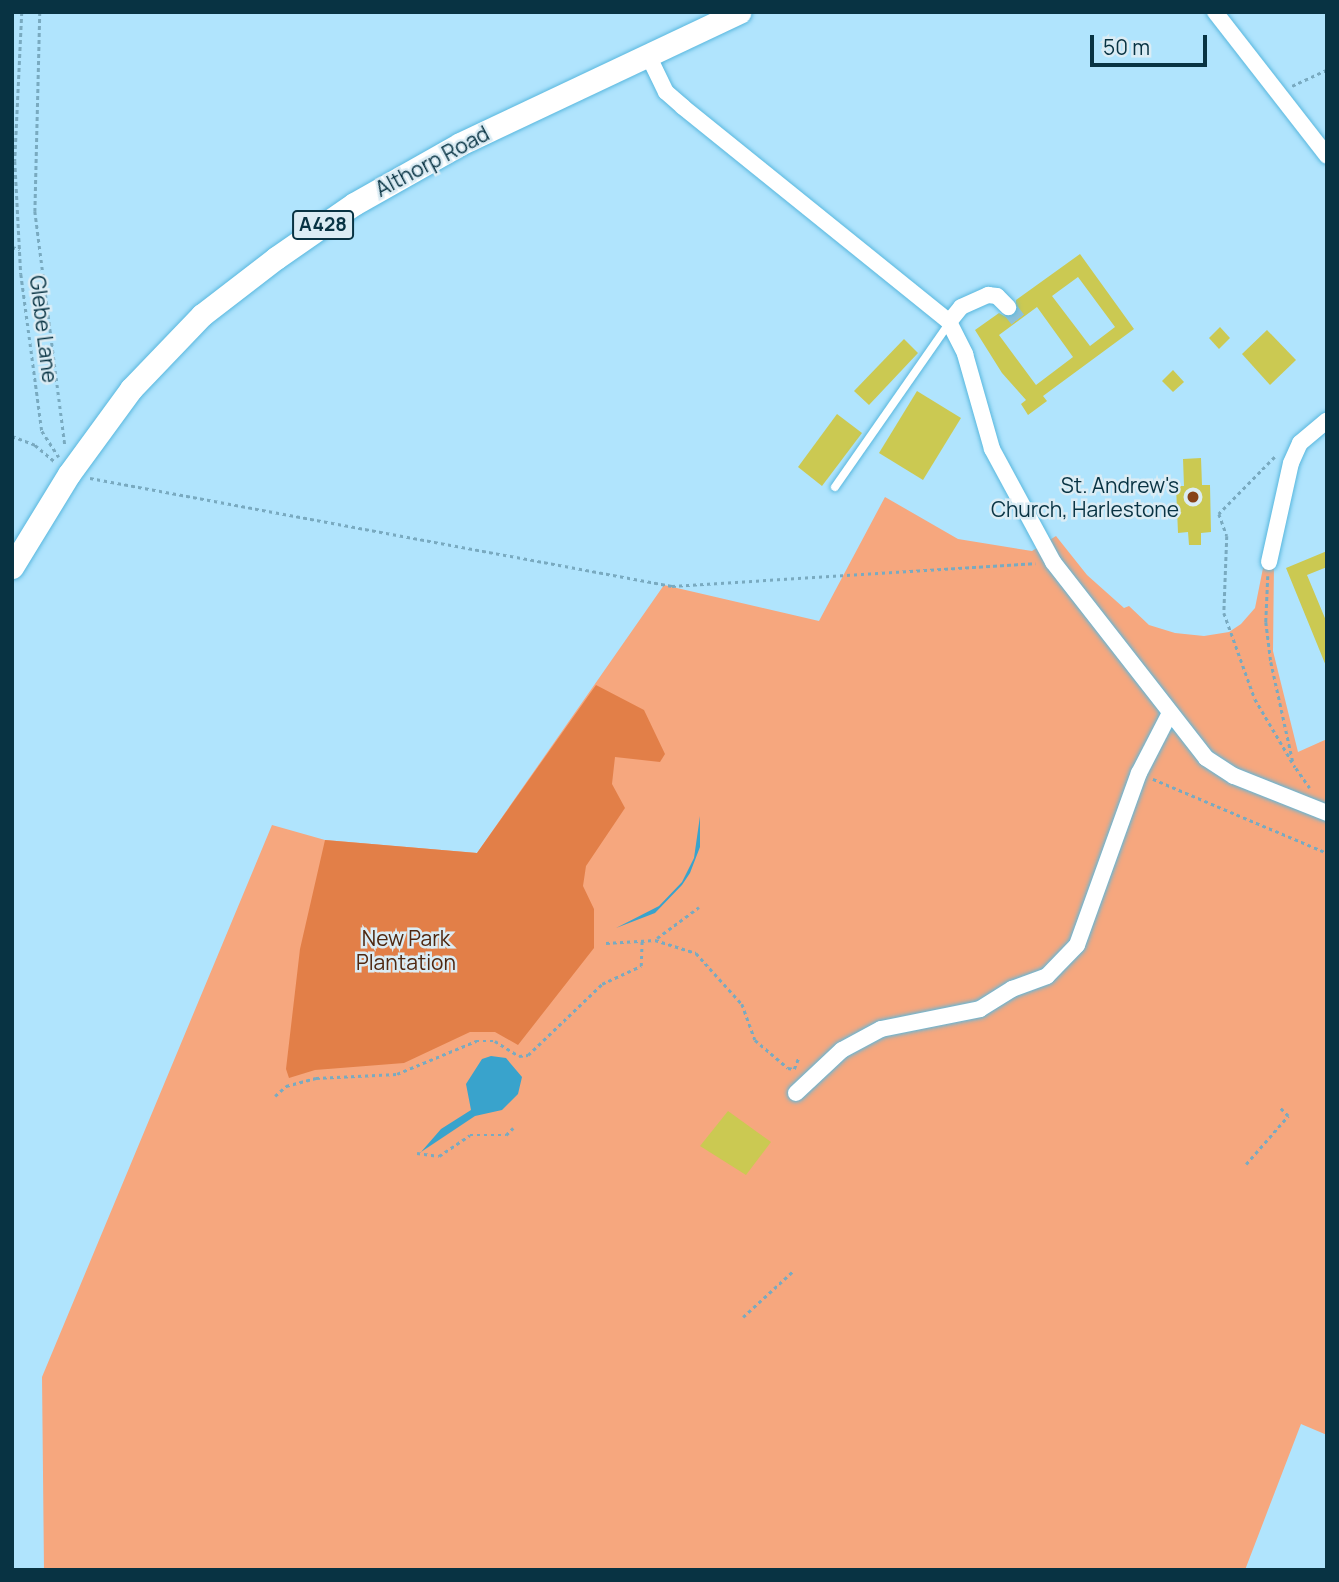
<!DOCTYPE html>
<style>
body{margin:0}
#map{position:relative;width:1339px;height:1582px;overflow:hidden;background:#b0e4fd;font-family:Manrope,sans-serif}
div>[style]{position:absolute}
.green>*{inset:0;background:#f6a77e}
.forest>*{inset:0;background:#e27f48}
.water>*{inset:0;background:#39a3cc}
.building>*{inset:0;background:#cbc952}
.street-tunnel>*{height:16px;margin-top:-8px;transform-origin:0;background:repeating-linear-gradient(90deg,#8ec1d8 0 16px,transparent 0 24px)}
.path>*{height:2.5px;margin-top:-1.25px;transform-origin:0;background:repeating-linear-gradient(90deg,#79aac0 0 3.5px,transparent 0 7px)}
.roads{filter:drop-shadow(0 0 2px #58b7de) drop-shadow(0 0 2px #58b7de)}
.lane>*{height:8px;margin:-4px;padding:0 4px;transform-origin:4px;border-radius:4px;background:#fff}
.street>*{height:16px;margin:-8px;padding:0 8px;transform-origin:8px;border-radius:8px;background:#fff}
.primary>*{height:23px;margin:-11.5px;padding:0 11.5px;transform-origin:11.5px;border-radius:11.5px;background:#fff}
.dots>*{width:19px;height:19px;translate:-50% -50%;box-sizing:border-box;border:4px solid #dbecf4;border-radius:50%}
span{translate:-50% -50%;white-space:nowrap;text-align:center;line-height:1.15;-webkit-text-stroke:5px #dbecf4;paint-order:stroke}
.shield-label span{padding:2px 5px;background:#dbecf4;border:2px solid;border-radius:5px;-webkit-text-stroke-width:0}
.shield-label{font-size:19px;color:#083343;font-weight:700}
.street-label{font-size:21px;color:#083343}
.poi-label{font-size:21px;color:#083343}
.right{translate:-100% -50%;text-align:right}
.park-label{font-size:21px;color:#4f2811}
.frame{position:absolute;inset:0;border:14px solid #083343;pointer-events:none}
.scale{position:absolute;left:1090px;top:35px;width:117px;height:32px;box-sizing:border-box;border:4px solid #083343;border-top:0;padding-left:9px;font-size:21px;line-height:24px;white-space:nowrap;color:#083343;-webkit-text-stroke:5px #dbecf4;paint-order:stroke}
</style>
<div id="map">
<div class="green">
<div style="clip-path:polygon(885px 497px,958px 539px,1032px 551px,1056px 536px,1087px 575px,1124px 608px,1129px 606px,1149px 625px,1175px 633px,1204px 636px,1229px 632px,1241px 624px,1255px 608px,1264px 563px,1274px 563px,1273px 651px,1298px 752px,1327px 739px,1327px 1435px,1301px 1424px,1245px 1570px,44px 1570px,42px 1377px,272px 825px,325px 840px,477px 853px,664px 585px,819px 621px)"></div>
</div>
<div class="forest">
<div style="clip-path:polygon(596px 685px,644px 710px,665px 754px,660px 762px,615px 757px,612px 784px,625px 808px,586px 866px,583px 886px,594px 909px,594px 948px,518px 1045px,495px 1032px,470px 1032px,404px 1063px,315px 1070px,289px 1078px,286px 1069px,300px 949px,325px 840px,477px 853px)"></div>
</div>
<div class="water">
<div style="clip-path:polygon(700px 816px,700px 847px,690px 873px,682px 885px,655px 913px,616px 928px,659px 906px,682px 882px,694px 858px)"></div>
<div style="clip-path:polygon(491px 1056px,506px 1058px,522px 1077px,518px 1094px,502px 1110px,475px 1116px,421px 1152px,441px 1129px,471px 1110px,466px 1084px,482px 1059px)"></div>
</div>
<div class="building">
<div style="clip-path:polygon(evenodd,1080px 254px,1134px 329px,1043px 396px,1047px 401px,1028px 415px,1021px 404px,1026px 400px,1002px 373px,975px 330px,999px 313px,1006px 317px,1015px 315px,1016px 300px,1080px 254px,1078px 277px,1115px 327px,1090px 346px,1052px 296px,1078px 277px,1080px 254px,1037px 307px,1073px 357px,1036px 385px,999px 335px,1037px 307px)"></div>
<div style="clip-path:polygon(1220px 327px,1230px 338px,1219px 349px,1209px 338px)"></div>
<div style="clip-path:polygon(1267px 330px,1296px 360px,1270px 385px,1242px 354px)"></div>
<div style="clip-path:polygon(904px 339px,918px 353px,869px 405px,854px 391px)"></div>
<div style="clip-path:polygon(1173px 370px,1184px 382px,1173px 392px,1162px 381px)"></div>
<div style="clip-path:polygon(917px 391px,961px 418px,923px 480px,879px 453px)"></div>
<div style="clip-path:polygon(837px 414px,862px 433px,822px 486px,798px 467px)"></div>
<div style="clip-path:polygon(1201px 458px,1202px 485px,1210px 485px,1211px 532px,1201px 533px,1201px 545px,1189px 545px,1188px 532px,1178px 533px,1176px 486px,1184px 486px,1183px 459px)"></div>
<div style="clip-path:polygon(1327px 551px,1327px 567px,1307px 575px,1327px 623px,1326px 666px,1286px 568px)"></div>
<div style="clip-path:polygon(728px 1111px,771px 1142px,746px 1175px,700px 1146px)"></div>
</div>
<div class="street-tunnel">
<div style="left:1008px;top:307px;width:16px;rotate:52deg"></div>
</div>
<div class="path">
<div style="left:22px;top:12px;width:149px;rotate:92.7deg"></div>
<div style="left:15px;top:161px;width:113px;rotate:87deg"></div>
<div style="left:21px;top:274px;width:158px;rotate:82.4deg"></div>
<div style="left:42px;top:431px;width:31px;rotate:57deg"></div>
<div style="left:40px;top:12px;width:199px;rotate:91.4deg"></div>
<div style="left:35px;top:211px;width:237px;rotate:82.7deg"></div>
<div style="left:1292px;top:86px;width:38px;rotate:-25deg"></div>
<div style="left:12px;top:247px;width:8px;rotate:14deg"></div>
<div style="left:12px;top:436px;width:25px;rotate:21deg"></div>
<div style="left:35px;top:445px;width:25px;rotate:40deg"></div>
<div style="left:1275px;top:457px;width:80px;rotate:134.5deg"></div>
<div style="left:1219px;top:514px;width:23px;rotate:70deg"></div>
<div style="left:1227px;top:536px;width:77px;rotate:92.2deg"></div>
<div style="left:1224px;top:613px;width:91px;rotate:70.2deg"></div>
<div style="left:1255px;top:699px;width:79px;rotate:59.5deg"></div>
<div style="left:90px;top:478px;width:592px;rotate:10.51deg"></div>
<div style="left:672px;top:586px;width:364px;rotate:-3.6deg"></div>
<div style="left:1268px;top:576px;width:46px;rotate:92.5deg"></div>
<div style="left:1266px;top:622px;width:40px;rotate:82.9deg"></div>
<div style="left:1271px;top:662px;width:102px;rotate:77.6deg"></div>
<div style="left:1296px;top:768px;width:24px;rotate:55deg"></div>
<div style="left:1153px;top:779px;width:189px;rotate:23deg"></div>
<div style="left:657px;top:938px;width:52px;rotate:-36.4deg"></div>
<div style="left:606px;top:943px;width:49px;rotate:-3.5deg"></div>
<div style="left:655px;top:940px;width:43px;rotate:17.6deg"></div>
<div style="left:696px;top:953px;width:69px;rotate:48deg"></div>
<div style="left:742px;top:1004px;width:38px;rotate:70deg"></div>
<div style="left:755px;top:1040px;width:43px;rotate:40.3deg"></div>
<div style="left:788px;top:1068px;width:6px;rotate:9deg"></div>
<div style="left:794px;top:1069px;width:11px;rotate:-68deg"></div>
<div style="left:275px;top:1096px;width:15px;rotate:-42deg"></div>
<div style="left:286px;top:1086px;width:31px;rotate:-15deg"></div>
<div style="left:316px;top:1078px;width:81px;rotate:-2.8deg"></div>
<div style="left:397px;top:1074px;width:86px;rotate:-22.7deg"></div>
<div style="left:476px;top:1041px;width:19px"></div>
<div style="left:495px;top:1041px;width:28px;rotate:32deg"></div>
<div style="left:519px;top:1056px;width:9px;rotate:-6deg"></div>
<div style="left:528px;top:1055px;width:103px;rotate:-43.8deg"></div>
<div style="left:602px;top:984px;width:43px;rotate:-24.8deg"></div>
<div style="left:641px;top:966px;width:27px;rotate:-88deg"></div>
<div style="left:417px;top:1153px;width:22px;rotate:8deg"></div>
<div style="left:439px;top:1156px;width:37px;rotate:-34deg"></div>
<div style="left:470px;top:1135px;width:36px"></div>
<div style="left:506px;top:1135px;width:10px;rotate:-45deg"></div>
<div style="left:1246px;top:1164px;width:64px;rotate:-48.8deg"></div>
<div style="left:1288px;top:1116px;width:11px;rotate:-135deg"></div>
<div style="left:743px;top:1317px;width:67px;rotate:-42.6deg"></div>
</div>
<div class="roads">
<div class="lane">
<div style="left:835px;top:487px;width:198px;rotate:-55.1deg"></div>
</div>
<div class="street">
<div style="left:1215px;top:12px;width:182px;rotate:52.1deg"></div>
<div style="left:648px;top:55px;width:41px;rotate:64.1deg"></div>
<div style="left:666px;top:92px;width:23px;rotate:41deg"></div>
<div style="left:683px;top:107px;width:342px;rotate:38.9deg"></div>
<div style="left:949px;top:322px;width:36px;rotate:63deg"></div>
<div style="left:965px;top:354px;width:99px;rotate:74.1deg"></div>
<div style="left:992px;top:449px;width:128px;rotate:61.6deg"></div>
<div style="left:1053px;top:562px;width:249px;rotate:52deg"></div>
<div style="left:1206px;top:758px;width:33px;rotate:33deg"></div>
<div style="left:1234px;top:776px;width:100px;rotate:21.7deg"></div>
<div style="left:949px;top:322px;width:19px;rotate:-51deg"></div>
<div style="left:961px;top:307px;width:30px;rotate:-24deg"></div>
<div style="left:988px;top:295px;width:9px;rotate:6deg"></div>
<div style="left:997px;top:296px;width:16px;rotate:45deg"></div>
<div style="left:1269px;top:562px;width:101px;rotate:-77.5deg"></div>
<div style="left:1291px;top:463px;width:22px;rotate:-66deg"></div>
<div style="left:1300px;top:443px;width:35px;rotate:-40deg"></div>
<div style="left:796px;top:1093px;width:63px;rotate:-43.1deg"></div>
<div style="left:842px;top:1050px;width:44px;rotate:-28.3deg"></div>
<div style="left:881px;top:1029px;width:101px;rotate:-11.4deg"></div>
<div style="left:980px;top:1009px;width:38px;rotate:-32deg"></div>
<div style="left:1012px;top:989px;width:37px;rotate:-20deg"></div>
<div style="left:1047px;top:976px;width:43px;rotate:-45.9deg"></div>
<div style="left:1077px;top:945px;width:183px;rotate:-70.2deg"></div>
<div style="left:1139px;top:773px;width:65px;rotate:-62.7deg"></div>
</div>
<div class="primary">
<div style="left:12px;top:567px;width:109px;rotate:-58.5deg"></div>
<div style="left:69px;top:474px;width:105px;rotate:-53.9deg"></div>
<div style="left:131px;top:389px;width:103px;rotate:-46.2deg"></div>
<div style="left:202px;top:315px;width:93px;rotate:-37.6deg"></div>
<div style="left:276px;top:258px;width:95px;rotate:-34.7deg"></div>
<div style="left:354px;top:204px;width:122px;rotate:-29.5deg"></div>
<div style="left:460px;top:144px;width:309px;rotate:-25.3deg"></div>
</div>
</div>
<div class="dots">
<div style="left:1193px;top:497px;background:#874219"></div>
</div>
<div class="shield-label">
<span style="left:323px;top:225px">A428</span>
</div>
<div class="street-label">
<span style="left:432px;top:161px;rotate:-28deg">Althorp Road</span>
<span style="left:44px;top:329px;rotate:83deg">Glebe Lane</span>
</div>
<div class="poi-label">
<span class="right" style="left:1179px;top:497px">St. Andrew's<br>Church, Harlestone</span>
</div>
<div class="park-label">
<span style="left:406px;top:950px">New Park<br>Plantation</span>
</div>
<div class="frame"></div>
<div class="scale">50 m</div>
</div>
